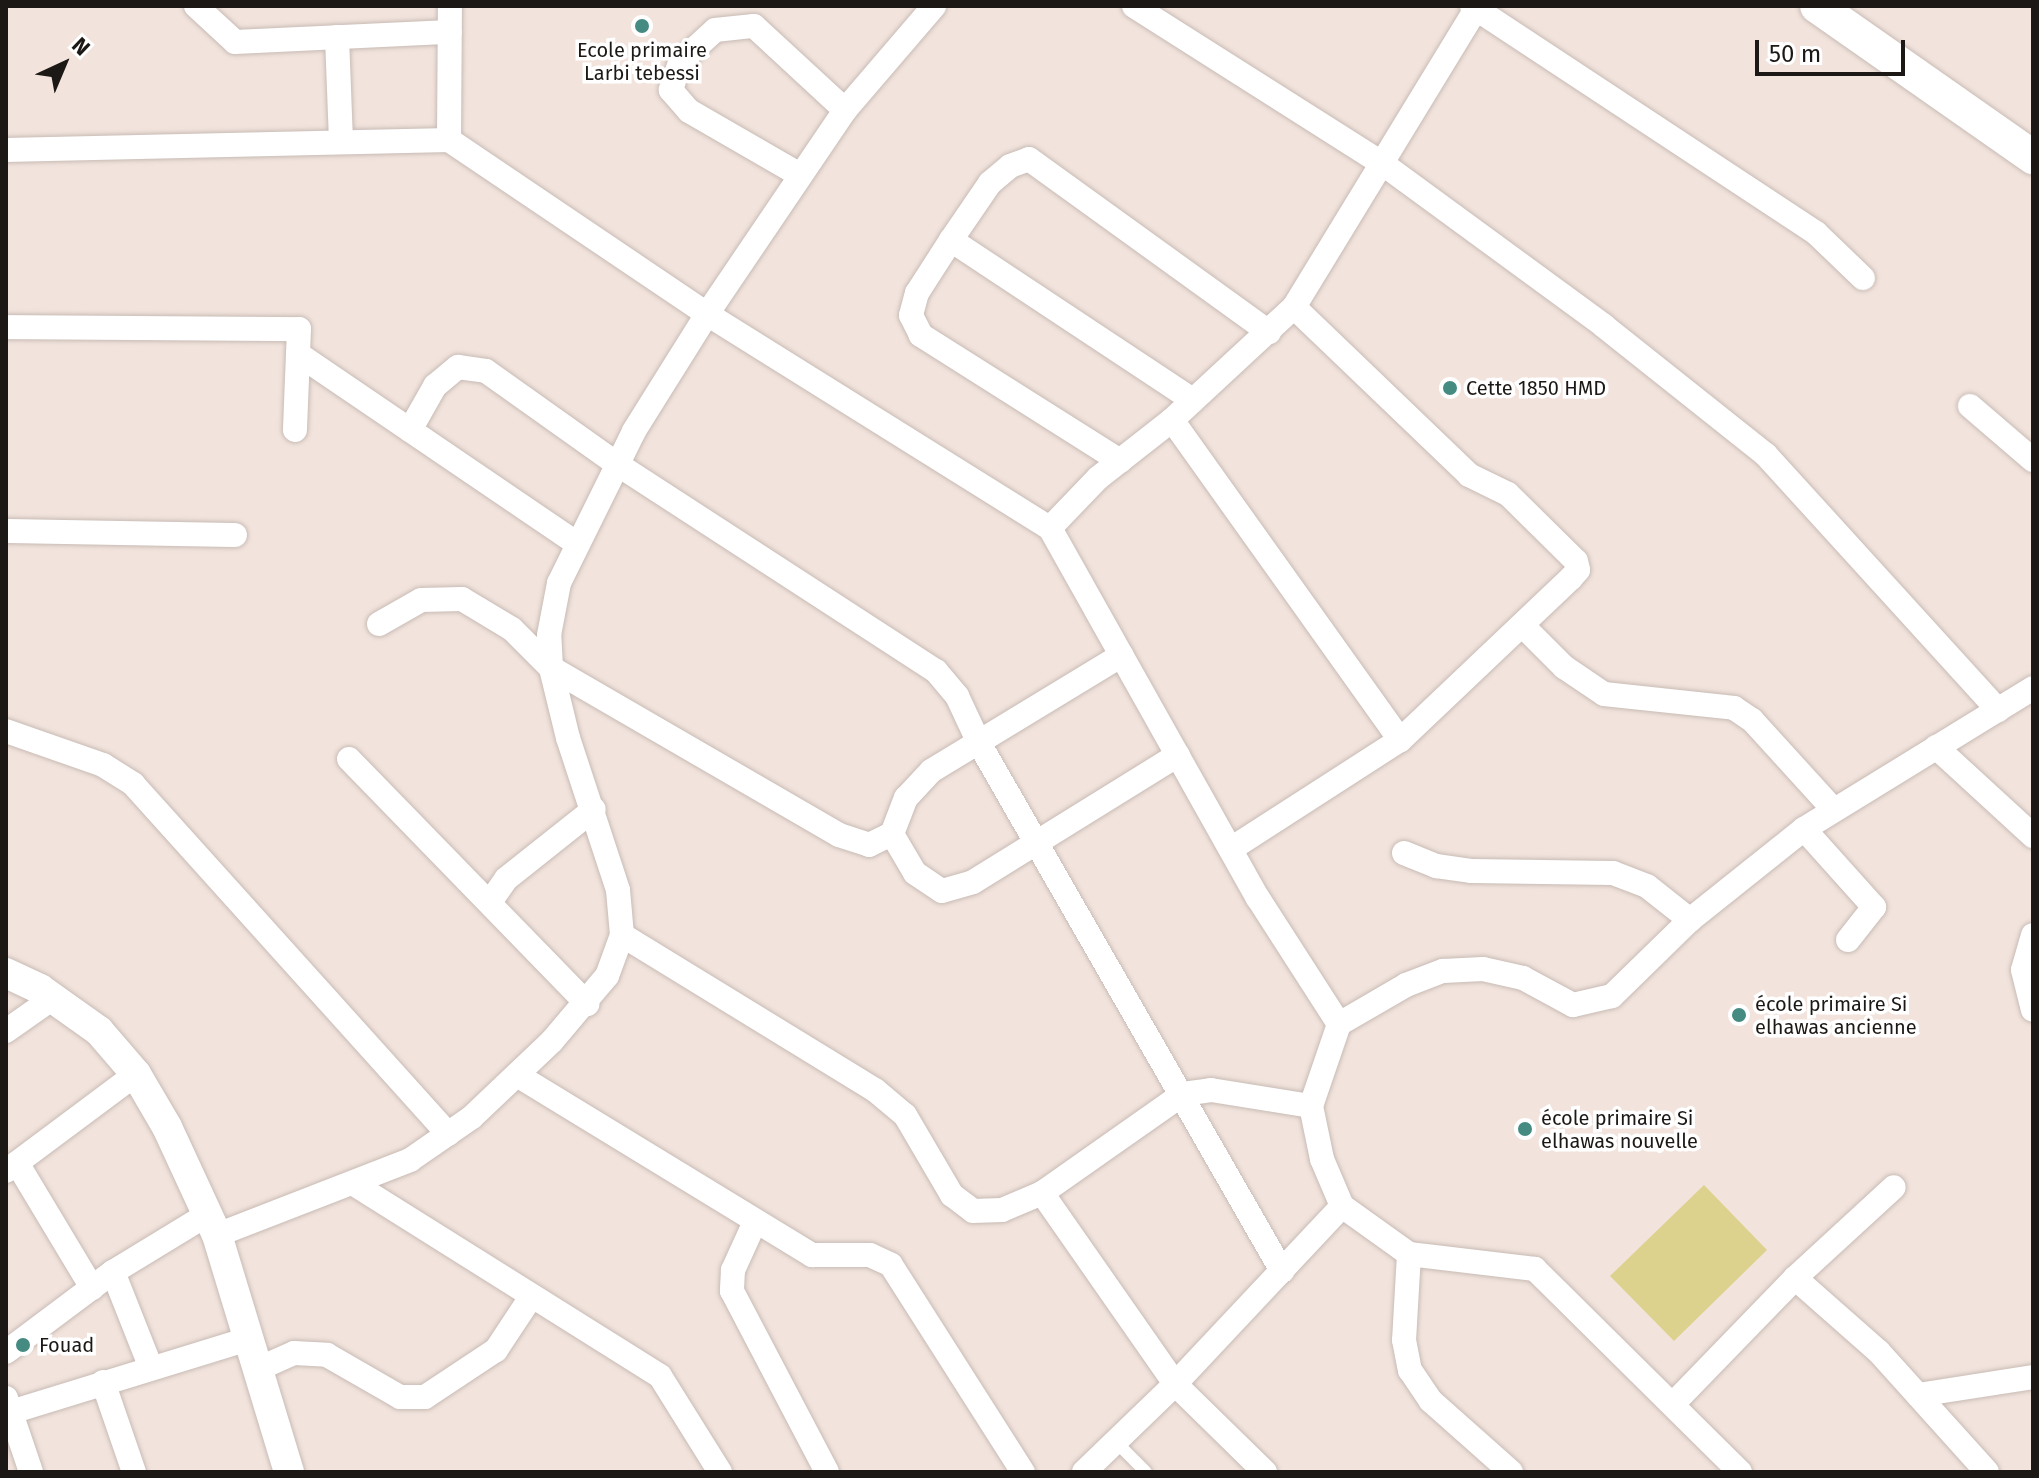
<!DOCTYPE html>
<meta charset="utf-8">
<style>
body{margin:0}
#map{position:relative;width:2039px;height:1478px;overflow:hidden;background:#f2e4dd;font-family:"Fira Sans",sans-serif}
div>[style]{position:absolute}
.green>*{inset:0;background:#dcd28e}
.roads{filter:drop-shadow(0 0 2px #c8bbb5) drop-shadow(0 0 2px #c8bbb5)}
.service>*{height:12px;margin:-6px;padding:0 6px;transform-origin:6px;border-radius:6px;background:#fff}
.minor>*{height:24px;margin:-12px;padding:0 12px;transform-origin:12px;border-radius:12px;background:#fff}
.tertiary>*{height:30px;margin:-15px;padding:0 15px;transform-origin:15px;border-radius:15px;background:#fff}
.secondary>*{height:34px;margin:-17px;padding:0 17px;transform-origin:17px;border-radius:17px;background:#fff}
.dots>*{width:22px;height:22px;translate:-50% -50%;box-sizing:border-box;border:4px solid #fff;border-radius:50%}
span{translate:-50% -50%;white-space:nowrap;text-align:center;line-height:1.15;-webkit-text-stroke:7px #fff;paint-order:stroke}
.poi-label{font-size:20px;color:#1c1815}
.left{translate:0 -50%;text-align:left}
.frame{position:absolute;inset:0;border:8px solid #1c1815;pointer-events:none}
.north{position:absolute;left:24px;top:24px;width:80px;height:80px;-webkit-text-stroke:6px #fff;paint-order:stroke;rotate:44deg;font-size:22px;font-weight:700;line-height:32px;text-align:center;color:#1c1815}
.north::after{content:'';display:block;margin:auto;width:28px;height:36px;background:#1c1815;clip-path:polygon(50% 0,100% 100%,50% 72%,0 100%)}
.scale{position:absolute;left:1755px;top:40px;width:150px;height:36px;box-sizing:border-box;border:4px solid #1c1815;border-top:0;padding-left:10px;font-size:24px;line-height:28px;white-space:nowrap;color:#1c1815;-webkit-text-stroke:6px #fff;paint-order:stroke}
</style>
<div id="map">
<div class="green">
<div style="clip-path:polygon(1704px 1185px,1767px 1250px,1674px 1341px,1610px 1276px)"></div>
</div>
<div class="roads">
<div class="service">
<div style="left:1116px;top:1442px;width:42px;rotate:45deg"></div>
</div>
<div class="minor">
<div style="left:196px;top:6px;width:53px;rotate:42.7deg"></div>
<div style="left:235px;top:42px;width:215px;rotate:-2.7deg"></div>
<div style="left:1134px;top:6px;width:295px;rotate:32.4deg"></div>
<div style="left:1383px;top:164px;width:274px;rotate:36.2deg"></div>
<div style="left:1604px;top:326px;width:207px;rotate:38.5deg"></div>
<div style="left:1766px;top:455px;width:345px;rotate:47.7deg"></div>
<div style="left:1472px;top:6px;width:412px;rotate:33.4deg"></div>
<div style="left:1816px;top:233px;width:65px;rotate:43.8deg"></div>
<div style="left:337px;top:37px;width:105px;rotate:87.8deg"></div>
<div style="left:449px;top:140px;width:134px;rotate:-89.6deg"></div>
<div style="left:6px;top:150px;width:443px;rotate:-1.3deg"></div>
<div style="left:449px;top:140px;width:311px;rotate:34deg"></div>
<div style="left:707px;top:314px;width:404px;rotate:32deg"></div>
<div style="left:1050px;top:528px;width:424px;rotate:60.7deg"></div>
<div style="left:1258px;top:898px;width:150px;rotate:57.3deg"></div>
<div style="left:800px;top:175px;width:128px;rotate:-150deg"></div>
<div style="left:689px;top:111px;width:28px;rotate:-131deg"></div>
<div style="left:671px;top:90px;width:29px;rotate:-72deg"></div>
<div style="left:680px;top:62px;width:47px;rotate:-42.4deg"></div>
<div style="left:715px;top:30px;width:39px;rotate:-6deg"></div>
<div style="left:754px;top:26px;width:124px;rotate:42.7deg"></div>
<div style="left:951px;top:240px;width:290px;rotate:33.5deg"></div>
<div style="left:1294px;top:307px;width:243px;rotate:43.8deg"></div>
<div style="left:1469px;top:475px;width:43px;rotate:26deg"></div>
<div style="left:1508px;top:494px;width:95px;rotate:44.6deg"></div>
<div style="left:1576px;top:561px;width:9px;rotate:77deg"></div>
<div style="left:1578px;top:570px;width:11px;rotate:131deg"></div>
<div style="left:1571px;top:578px;width:236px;rotate:136.5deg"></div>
<div style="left:6px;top:327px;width:293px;rotate:0.4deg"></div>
<div style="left:299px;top:329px;width:101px;rotate:92.3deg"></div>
<div style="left:298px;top:354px;width:336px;rotate:34.2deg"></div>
<div style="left:1970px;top:406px;width:83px;rotate:40.6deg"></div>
<div style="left:1172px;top:420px;width:393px;rotate:54.5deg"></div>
<div style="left:1400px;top:740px;width:201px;rotate:147.2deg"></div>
<div style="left:410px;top:430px;width:51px;rotate:-60.4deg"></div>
<div style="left:435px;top:386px;width:30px;rotate:-40deg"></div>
<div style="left:458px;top:367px;width:28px;rotate:8deg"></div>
<div style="left:486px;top:371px;width:161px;rotate:35.4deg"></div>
<div style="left:617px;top:464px;width:380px;rotate:33deg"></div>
<div style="left:936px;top:671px;width:33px;rotate:50deg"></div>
<div style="left:957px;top:696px;width:52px;rotate:64.9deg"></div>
<div style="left:979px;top:743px;width:609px;rotate:60.15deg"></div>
<div style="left:1120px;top:461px;width:236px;rotate:-147.7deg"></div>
<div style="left:921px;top:335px;width:22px;rotate:-117deg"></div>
<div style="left:911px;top:315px;width:23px;rotate:-75deg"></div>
<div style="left:917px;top:293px;width:63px;rotate:-57.3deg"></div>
<div style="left:951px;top:240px;width:69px;rotate:-55.6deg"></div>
<div style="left:990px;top:183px;width:26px;rotate:-40deg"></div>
<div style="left:1010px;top:166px;width:20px;rotate:-20deg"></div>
<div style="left:1029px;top:159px;width:296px;rotate:35.8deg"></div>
<div style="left:1050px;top:528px;width:69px;rotate:-46.2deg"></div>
<div style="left:1098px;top:478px;width:94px;rotate:-38.1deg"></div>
<div style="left:1172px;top:420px;width:166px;rotate:-42.8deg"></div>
<div style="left:1294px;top:307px;width:353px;rotate:-58.6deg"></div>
<div style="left:6px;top:531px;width:229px;rotate:1deg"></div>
<div style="left:379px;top:624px;width:48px;rotate:-29.7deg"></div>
<div style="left:421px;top:600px;width:41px;rotate:-1.4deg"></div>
<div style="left:462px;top:599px;width:58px;rotate:31deg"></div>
<div style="left:512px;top:629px;width:55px;rotate:45deg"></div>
<div style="left:551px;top:668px;width:333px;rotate:30.1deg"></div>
<div style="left:839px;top:835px;width:32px;rotate:18deg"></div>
<div style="left:869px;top:845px;width:25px;rotate:-26deg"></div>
<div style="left:892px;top:834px;width:39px;rotate:-69deg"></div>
<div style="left:906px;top:798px;width:37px;rotate:-47deg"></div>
<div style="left:931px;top:771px;width:223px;rotate:-31.3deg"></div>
<div style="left:1523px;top:626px;width:58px;rotate:45deg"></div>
<div style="left:1564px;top:667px;width:48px;rotate:34deg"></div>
<div style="left:1604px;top:694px;width:131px;rotate:6.1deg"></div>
<div style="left:1734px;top:708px;width:22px;rotate:34deg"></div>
<div style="left:1752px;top:720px;width:120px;rotate:47.7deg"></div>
<div style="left:6px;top:731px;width:103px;rotate:19.3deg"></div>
<div style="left:103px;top:765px;width:36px;rotate:32deg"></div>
<div style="left:133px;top:784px;width:471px;rotate:48deg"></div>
<div style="left:1936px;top:747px;width:132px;rotate:42.5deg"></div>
<div style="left:349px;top:759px;width:342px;rotate:45.8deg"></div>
<div style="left:1804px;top:829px;width:105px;rotate:48.1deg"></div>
<div style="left:1874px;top:907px;width:42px;rotate:128.2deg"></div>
<div style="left:892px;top:834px;width:45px;rotate:59.5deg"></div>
<div style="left:915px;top:873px;width:32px;rotate:34deg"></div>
<div style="left:942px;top:891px;width:32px;rotate:-16deg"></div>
<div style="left:973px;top:882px;width:241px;rotate:-31.8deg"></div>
<div style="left:1404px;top:853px;width:35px;rotate:22deg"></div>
<div style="left:1436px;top:866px;width:35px;rotate:8deg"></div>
<div style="left:1471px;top:871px;width:142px;rotate:0.8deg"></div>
<div style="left:1613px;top:873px;width:36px;rotate:21deg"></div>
<div style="left:1647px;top:886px;width:55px;rotate:38.3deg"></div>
<div style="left:490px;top:902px;width:28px;rotate:-55deg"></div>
<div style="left:506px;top:879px;width:112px;rotate:-38.5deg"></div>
<div style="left:622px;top:935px;width:297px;rotate:31.5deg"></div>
<div style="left:875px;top:1090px;width:39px;rotate:40deg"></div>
<div style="left:905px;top:1115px;width:93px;rotate:59.6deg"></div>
<div style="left:952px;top:1195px;width:26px;rotate:37deg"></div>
<div style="left:973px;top:1211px;width:29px;rotate:-2deg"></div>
<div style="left:1002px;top:1210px;width:43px;rotate:-23deg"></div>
<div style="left:1042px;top:1193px;width:172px;rotate:-35.1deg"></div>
<div style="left:1183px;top:1094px;width:28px;rotate:-8deg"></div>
<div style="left:1211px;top:1090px;width:101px;rotate:9.1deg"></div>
<div style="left:2033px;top:935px;width:36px;rotate:106deg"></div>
<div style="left:2023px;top:970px;width:41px;rotate:76deg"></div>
<div style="left:6px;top:1031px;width:57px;rotate:-35.1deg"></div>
<div style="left:517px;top:1075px;width:346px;rotate:31.4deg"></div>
<div style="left:812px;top:1255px;width:58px"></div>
<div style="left:870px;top:1255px;width:23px;rotate:25deg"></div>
<div style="left:891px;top:1265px;width:246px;rotate:57.5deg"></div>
<div style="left:17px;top:1163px;width:146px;rotate:59deg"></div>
<div style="left:6px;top:1171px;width:162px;rotate:-36.7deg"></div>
<div style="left:354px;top:1184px;width:361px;rotate:32.1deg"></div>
<div style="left:660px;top:1376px;width:113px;rotate:58deg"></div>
<div style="left:1042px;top:1193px;width:233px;rotate:55.1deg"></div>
<div style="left:1175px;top:1384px;width:126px;rotate:44.4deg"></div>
<div style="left:754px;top:1224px;width:51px;rotate:114.5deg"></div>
<div style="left:733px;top:1270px;width:21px;rotate:93deg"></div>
<div style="left:732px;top:1291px;width:204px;rotate:62.3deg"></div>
<div style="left:217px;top:1235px;width:207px;rotate:-21.2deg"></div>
<div style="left:410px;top:1160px;width:75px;rotate:-34.7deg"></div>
<div style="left:472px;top:1117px;width:110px;rotate:-43.5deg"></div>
<div style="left:552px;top:1041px;width:85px;rotate:-49.8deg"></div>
<div style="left:607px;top:976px;width:44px;rotate:-69.9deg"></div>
<div style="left:622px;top:935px;width:45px;rotate:-95.1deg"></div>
<div style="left:618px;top:890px;width:160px;rotate:-108.2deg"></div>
<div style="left:568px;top:738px;width:72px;rotate:-103.7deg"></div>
<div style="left:551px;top:668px;width:33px;rotate:-93deg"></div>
<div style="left:549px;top:635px;width:53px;rotate:-79.1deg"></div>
<div style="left:559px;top:583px;width:169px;rotate:-63.7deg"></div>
<div style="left:634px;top:431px;width:138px;rotate:-58deg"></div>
<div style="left:707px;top:314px;width:246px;rotate:-55.9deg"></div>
<div style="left:845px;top:110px;width:137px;rotate:-49.4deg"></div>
<div style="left:1409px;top:1254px;width:86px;rotate:93.3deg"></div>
<div style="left:1404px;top:1340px;width:31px;rotate:79deg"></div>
<div style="left:1410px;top:1370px;width:37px;rotate:56deg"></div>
<div style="left:1431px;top:1401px;width:107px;rotate:41.6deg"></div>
<div style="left:113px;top:1272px;width:103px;rotate:68.4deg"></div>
<div style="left:1795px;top:1278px;width:112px;rotate:41.4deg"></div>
<div style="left:1879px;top:1352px;width:161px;rotate:48deg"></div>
<div style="left:6px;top:1352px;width:134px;rotate:-36.8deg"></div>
<div style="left:113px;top:1272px;width:111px;rotate:-31.4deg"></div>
<div style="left:258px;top:1369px;width:39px;rotate:-24deg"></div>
<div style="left:294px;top:1353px;width:33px;rotate:3deg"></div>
<div style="left:327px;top:1355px;width:84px;rotate:29.9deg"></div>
<div style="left:400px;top:1397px;width:25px"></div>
<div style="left:425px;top:1397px;width:85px;rotate:-33.5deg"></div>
<div style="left:496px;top:1350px;width:64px;rotate:-56.6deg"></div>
<div style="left:103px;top:1382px;width:95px;rotate:71deg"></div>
<div style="left:1918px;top:1395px;width:116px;rotate:-8.9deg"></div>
<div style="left:6px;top:1398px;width:78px;rotate:71.3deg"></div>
<div style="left:1673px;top:1404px;width:175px;rotate:-45.9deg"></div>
<div style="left:1795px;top:1278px;width:134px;rotate:-42.6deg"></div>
<div style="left:11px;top:1412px;width:249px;rotate:-17.1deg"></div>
<div style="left:1084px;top:1472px;width:127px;rotate:-44deg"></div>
<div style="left:1175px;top:1384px;width:244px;rotate:-46.8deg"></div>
<div style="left:1740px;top:1472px;width:289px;rotate:-135.3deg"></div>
<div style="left:1535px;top:1269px;width:127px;rotate:-173.2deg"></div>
<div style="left:1409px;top:1254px;width:82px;rotate:-144.4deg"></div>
<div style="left:1342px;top:1206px;width:51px;rotate:-113.1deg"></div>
<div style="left:1322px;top:1159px;width:54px;rotate:-101.7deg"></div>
<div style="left:1311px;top:1106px;width:87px;rotate:-71.1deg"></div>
<div style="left:1339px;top:1024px;width:78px;rotate:-30.2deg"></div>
<div style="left:1406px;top:985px;width:40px;rotate:-21deg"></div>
<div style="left:1443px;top:971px;width:40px;rotate:-2.9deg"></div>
<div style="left:1483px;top:969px;width:41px;rotate:12.7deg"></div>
<div style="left:1523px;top:978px;width:57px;rotate:28.4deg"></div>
<div style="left:1573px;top:1005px;width:40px;rotate:-13deg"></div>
<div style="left:1612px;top:996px;width:109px;rotate:-44.3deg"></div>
<div style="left:1690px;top:920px;width:146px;rotate:-38.6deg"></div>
<div style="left:1804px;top:829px;width:269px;rotate:-31.6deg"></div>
</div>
<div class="tertiary">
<div style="left:6px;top:973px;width:38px;rotate:25deg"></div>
<div style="left:40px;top:989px;width:72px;rotate:35.4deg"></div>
<div style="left:99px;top:1031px;width:57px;rotate:49.3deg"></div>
<div style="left:136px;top:1074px;width:61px;rotate:59.7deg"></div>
<div style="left:167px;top:1127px;width:119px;rotate:65.2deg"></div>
<div style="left:217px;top:1235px;width:248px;rotate:73.1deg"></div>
</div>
<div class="secondary">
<div style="left:1817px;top:6px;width:264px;rotate:35deg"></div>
</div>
</div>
<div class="dots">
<div style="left:642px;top:26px;background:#458b82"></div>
<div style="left:1450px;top:388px;background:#458b82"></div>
<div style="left:1739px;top:1015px;background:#458b82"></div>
<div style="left:1525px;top:1129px;background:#458b82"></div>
<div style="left:23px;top:1345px;background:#458b82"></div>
</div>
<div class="poi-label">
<span style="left:642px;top:62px">Ecole primaire<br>Larbi tebessi</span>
<span class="left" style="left:1466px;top:388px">Cette 1850 HMD</span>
<span class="left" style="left:1755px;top:1016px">école primaire Si<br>elhawas ancienne</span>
<span class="left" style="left:1541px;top:1130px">école primaire Si<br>elhawas nouvelle</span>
<span class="left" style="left:39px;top:1345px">Fouad</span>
</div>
<div class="frame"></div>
<div class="north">N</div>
<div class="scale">50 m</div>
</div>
